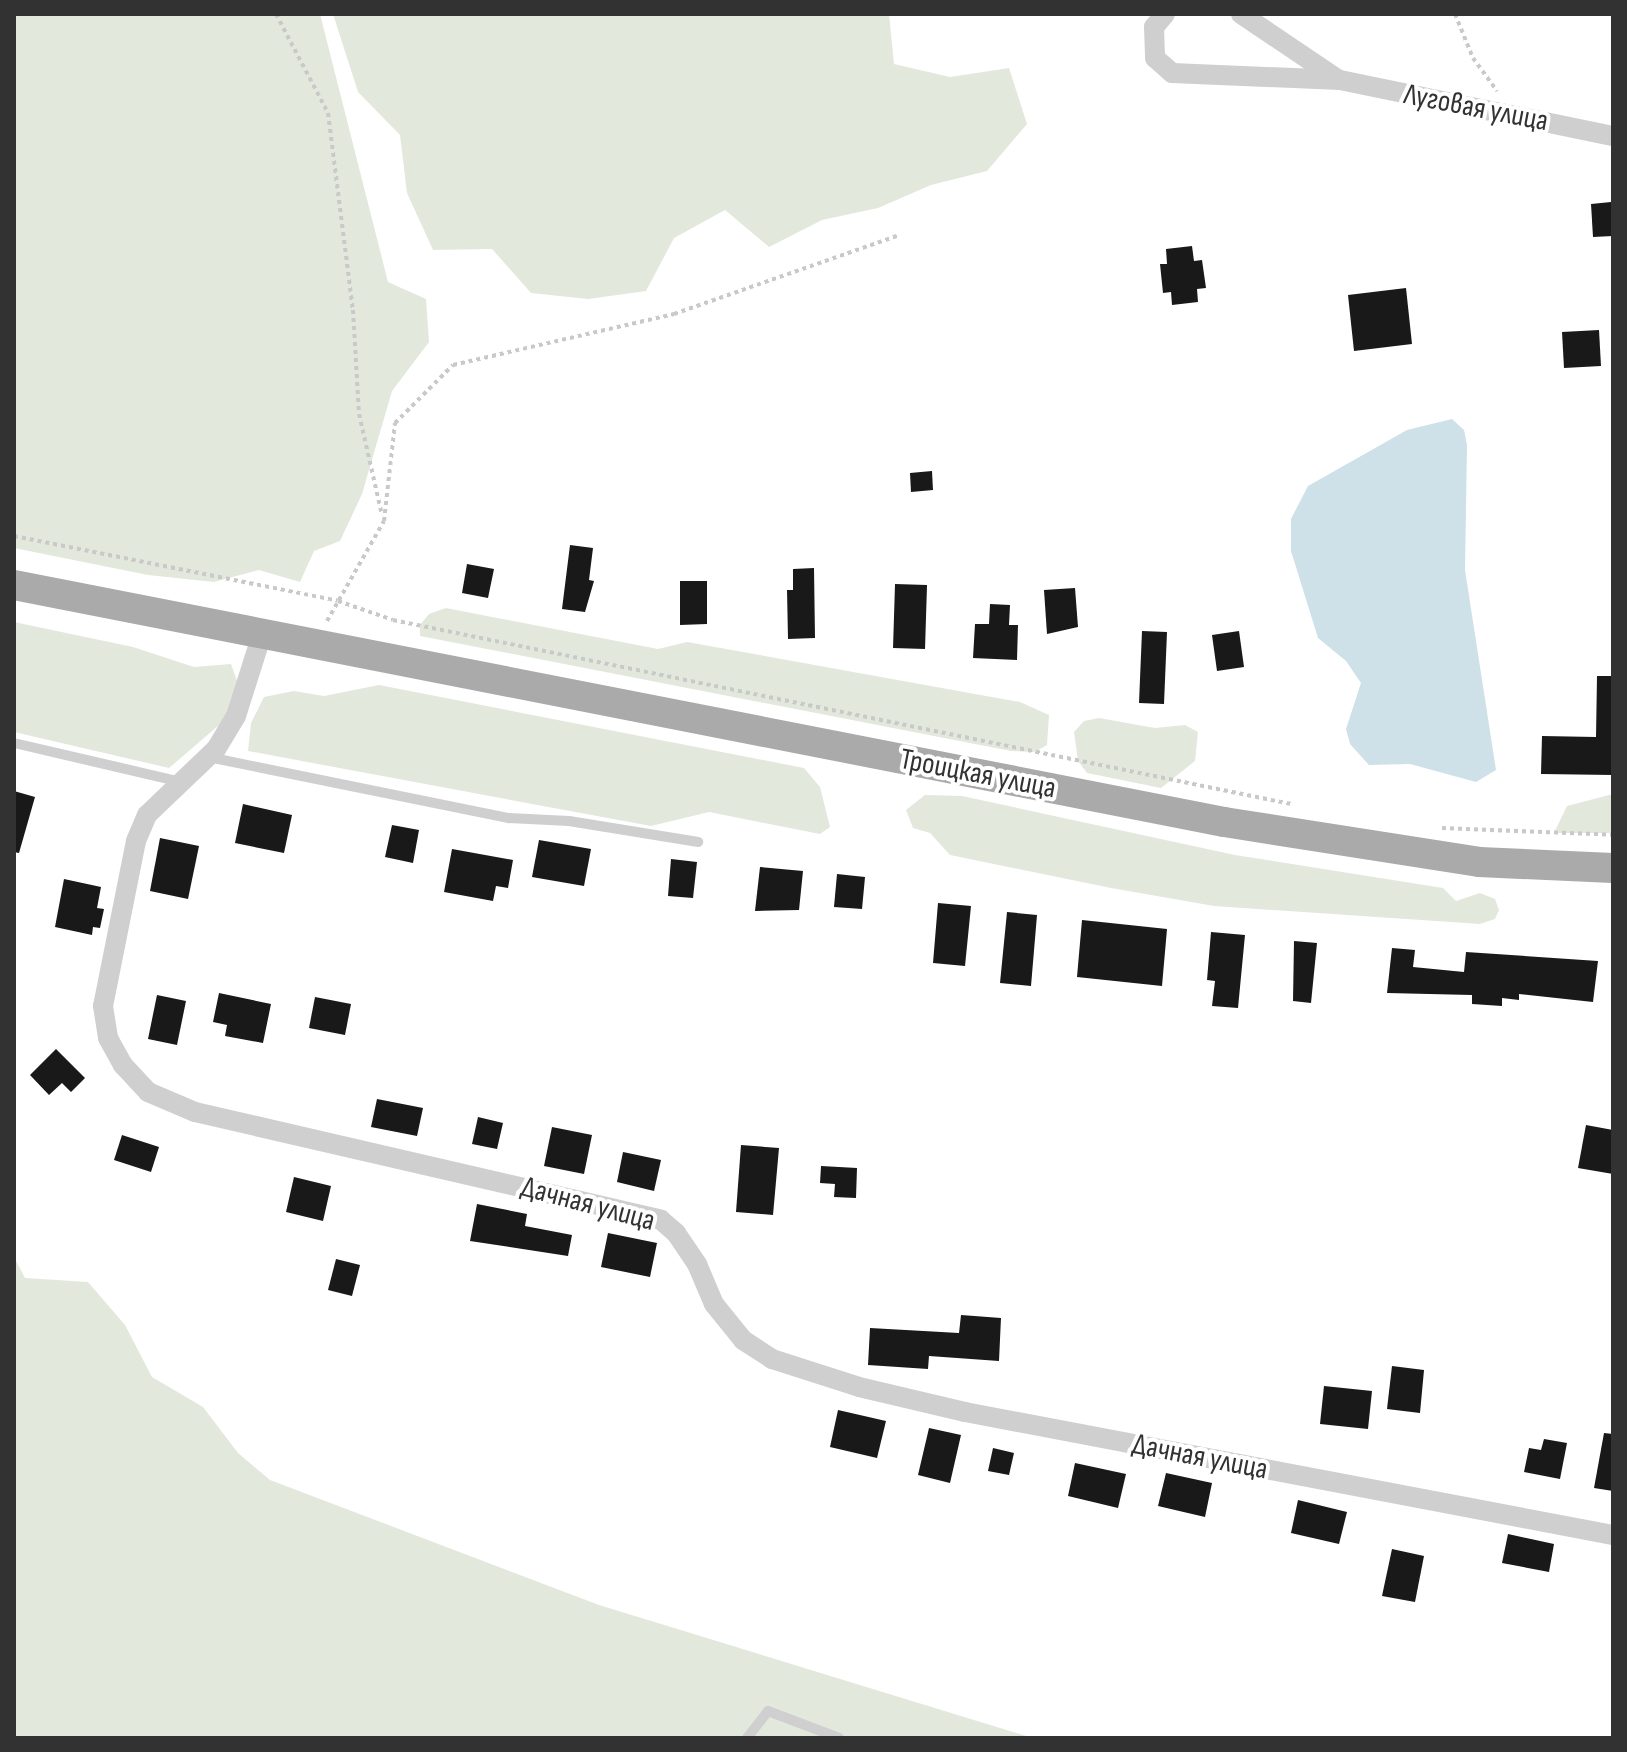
<!DOCTYPE html>
<meta charset="utf-8">
<style>
body{margin:0}
#map{position:relative;width:1627px;height:1752px;overflow:hidden;background:#fff;font-family:"Sofia Sans Condensed",sans-serif}
div>[style]{position:absolute}
.green>*{inset:0;background:#e3e8dc}
.water>*{inset:0;background:#cee0e8}
.building>*{inset:0;background:#191919}
.path>*{height:4px;margin-top:-2px;transform-origin:0;background:repeating-linear-gradient(90deg,#c9c9c9 0 4px,transparent 0 8px)}
.service>*{height:10px;margin:-5px;padding:0 5px;transform-origin:5px;border-radius:5px;background:#cfcfcf}
.minor>*{height:20px;margin:-10px;padding:0 10px;transform-origin:10px;border-radius:10px;background:#cfcfcf}
.primary>*{height:30px;margin:-15px;padding:0 15px;transform-origin:15px;border-radius:15px;background:#aaa}
span{translate:-50% -50%;white-space:nowrap;text-align:center;line-height:1.15;-webkit-text-stroke:8px #fff;paint-order:stroke}
.street-label{font-size:30px;color:#323232}
.frame{position:absolute;inset:0;border:16px solid #323232;pointer-events:none}
</style>
<div id="map">
<div class="green">
<div style="clip-path:polygon(14px 14px,320px 14px,388px 282px,426px 299px,429px 342px,392px 391px,362px 494px,340px 541px,314px 551px,300px 582px,259px 570px,214px 582px,148px 575px,14px 548px)"></div>
<div style="clip-path:polygon(333px 14px,889px 14px,894px 64px,950px 77px,1009px 68px,1027px 124px,987px 171px,931px 185px,878px 208px,822px 220px,769px 247px,725px 210px,674px 238px,646px 291px,588px 299px,531px 293px,492px 249px,433px 250px,407px 193px,400px 135px,358px 92px)"></div>
<div style="clip-path:polygon(446px 608px,658px 649px,687px 642px,1020px 702px,1049px 715px,1047px 745px,1035px 752px,1011px 751px,420px 636px,420px 625px,429px 614px)"></div>
<div style="clip-path:polygon(14px 622px,133px 647px,194px 667px,231px 664px,240px 689px,225px 720px,169px 768px,14px 732px)"></div>
<div style="clip-path:polygon(379px 685px,804px 768px,820px 787px,830px 827px,820px 834px,709px 812px,651px 826px,248px 751px,251px 723px,264px 697px,294px 691px,324px 696px)"></div>
<div style="clip-path:polygon(1099px 718px,1155px 728px,1185px 725px,1198px 732px,1195px 761px,1161px 788px,1087px 773px,1078px 761px,1074px 732px,1084px 721px)"></div>
<div style="clip-path:polygon(1613px 794px,1613px 833px,1554px 833px,1567px 806px)"></div>
<div style="clip-path:polygon(925px 795px,962px 796px,1235px 855px,1443px 888px,1456px 901px,1480px 893px,1495px 899px,1499px 910px,1495px 919px,1480px 924px,1214px 906px,1111px 888px,950px 855px,930px 833px,913px 828px,906px 810px)"></div>
<div style="clip-path:polygon(14px 1257px,25px 1278px,88px 1282px,125px 1325px,152px 1377px,203px 1407px,238px 1453px,270px 1480px,599px 1605px,1033px 1738px,14px 1738px)"></div>
</div>
<div class="water">
<div style="clip-path:polygon(1452px 419px,1464px 430px,1467px 445px,1465px 570px,1496px 770px,1476px 782px,1410px 764px,1369px 765px,1350px 744px,1346px 729px,1361px 683px,1346px 661px,1318px 638px,1291px 551px,1291px 519px,1308px 486px,1407px 430px)"></div>
</div>
<div class="building">
<div style="clip-path:polygon(1611px 202px,1613px 236px,1593px 237px,1591px 204px)"></div>
<div style="clip-path:polygon(1192px 246px,1194px 261px,1202px 260px,1206px 288px,1197px 289px,1198px 302px,1172px 305px,1171px 292px,1163px 293px,1160px 264px,1167px 264px,1166px 249px)"></div>
<div style="clip-path:polygon(1406px 288px,1412px 344px,1354px 351px,1348px 295px)"></div>
<div style="clip-path:polygon(1599px 330px,1601px 366px,1564px 368px,1562px 332px)"></div>
<div style="clip-path:polygon(932px 471px,933px 490px,911px 492px,910px 473px)"></div>
<div style="clip-path:polygon(570px 545px,593px 548px,589px 580px,594px 581px,585px 612px,562px 609px)"></div>
<div style="clip-path:polygon(467px 564px,494px 569px,488px 598px,462px 593px)"></div>
<div style="clip-path:polygon(814px 568px,815px 638px,788px 639px,787px 590px,793px 590px,793px 569px)"></div>
<div style="clip-path:polygon(680px 581px,707px 581px,707px 624px,680px 625px)"></div>
<div style="clip-path:polygon(895px 584px,927px 585px,925px 649px,893px 648px)"></div>
<div style="clip-path:polygon(1075px 588px,1078px 627px,1047px 634px,1044px 590px)"></div>
<div style="clip-path:polygon(990px 604px,1010px 605px,1009px 625px,1018px 625px,1017px 660px,973px 658px,975px 624px,989px 624px)"></div>
<div style="clip-path:polygon(1142px 631px,1167px 632px,1164px 704px,1139px 703px)"></div>
<div style="clip-path:polygon(1239px 631px,1244px 667px,1217px 671px,1212px 635px)"></div>
<div style="clip-path:polygon(1597px 676px,1613px 676px,1613px 775px,1541px 774px,1542px 736px,1596px 737px)"></div>
<div style="clip-path:polygon(14px 791px,35px 797px,19px 853px,14px 852px)"></div>
<div style="clip-path:polygon(243px 804px,292px 815px,284px 853px,235px 843px)"></div>
<div style="clip-path:polygon(392px 825px,419px 830px,413px 863px,385px 857px)"></div>
<div style="clip-path:polygon(160px 838px,199px 846px,188px 899px,150px 891px)"></div>
<div style="clip-path:polygon(539px 840px,591px 849px,584px 886px,532px 877px)"></div>
<div style="clip-path:polygon(452px 849px,513px 860px,508px 888px,496px 886px,493px 901px,444px 892px)"></div>
<div style="clip-path:polygon(671px 859px,697px 862px,693px 898px,668px 896px)"></div>
<div style="clip-path:polygon(760px 867px,803px 871px,799px 910px,755px 911px)"></div>
<div style="clip-path:polygon(837px 874px,865px 877px,862px 909px,834px 907px)"></div>
<div style="clip-path:polygon(64px 879px,101px 887px,97px 908px,104px 909px,100px 928px,93px 927px,92px 935px,55px 927px)"></div>
<div style="clip-path:polygon(938px 903px,971px 906px,965px 966px,933px 963px)"></div>
<div style="clip-path:polygon(1007px 912px,1037px 915px,1031px 986px,1000px 983px)"></div>
<div style="clip-path:polygon(1082px 920px,1167px 929px,1162px 986px,1077px 977px)"></div>
<div style="clip-path:polygon(1211px 932px,1245px 935px,1238px 1008px,1212px 1006px,1215px 981px,1207px 980px)"></div>
<div style="clip-path:polygon(1294px 941px,1317px 943px,1311px 1003px,1293px 1001px)"></div>
<div style="clip-path:polygon(1392px 948px,1415px 950px,1413px 967px,1464px 972px,1466px 952px,1598px 961px,1593px 1002px,1519px 994px,1519px 1000px,1502px 998px,1502px 1006px,1472px 1004px,1472px 995px,1387px 993px)"></div>
<div style="clip-path:polygon(219px 993px,271px 1004px,263px 1043px,225px 1036px,227px 1025px,213px 1022px)"></div>
<div style="clip-path:polygon(157px 995px,186px 1001px,177px 1045px,148px 1039px)"></div>
<div style="clip-path:polygon(315px 997px,351px 1004px,345px 1035px,309px 1028px)"></div>
<div style="clip-path:polygon(56px 1049px,85px 1078px,71px 1092px,62px 1083px,49px 1095px,30px 1075px)"></div>
<div style="clip-path:polygon(377px 1099px,423px 1108px,417px 1136px,371px 1127px)"></div>
<div style="clip-path:polygon(478px 1117px,503px 1123px,497px 1149px,472px 1144px)"></div>
<div style="clip-path:polygon(1586px 1125px,1613px 1130px,1613px 1174px,1578px 1168px)"></div>
<div style="clip-path:polygon(552px 1127px,592px 1135px,584px 1174px,544px 1166px)"></div>
<div style="clip-path:polygon(122px 1135px,159px 1147px,151px 1172px,114px 1160px)"></div>
<div style="clip-path:polygon(741px 1145px,779px 1148px,773px 1215px,736px 1212px)"></div>
<div style="clip-path:polygon(623px 1152px,661px 1160px,654px 1191px,617px 1182px)"></div>
<div style="clip-path:polygon(821px 1166px,857px 1168px,856px 1198px,834px 1197px,835px 1184px,820px 1183px)"></div>
<div style="clip-path:polygon(294px 1177px,331px 1186px,323px 1221px,286px 1212px)"></div>
<div style="clip-path:polygon(477px 1204px,527px 1214px,525px 1226px,572px 1235px,568px 1256px,470px 1241px)"></div>
<div style="clip-path:polygon(608px 1233px,657px 1243px,650px 1277px,601px 1267px)"></div>
<div style="clip-path:polygon(336px 1259px,360px 1265px,352px 1296px,328px 1290px)"></div>
<div style="clip-path:polygon(961px 1315px,1001px 1318px,999px 1361px,929px 1356px,928px 1369px,868px 1365px,870px 1328px,959px 1333px)"></div>
<div style="clip-path:polygon(1392px 1366px,1424px 1370px,1420px 1413px,1387px 1409px)"></div>
<div style="clip-path:polygon(1324px 1386px,1372px 1391px,1368px 1429px,1320px 1424px)"></div>
<div style="clip-path:polygon(838px 1410px,886px 1421px,877px 1458px,830px 1447px)"></div>
<div style="clip-path:polygon(929px 1428px,961px 1435px,950px 1483px,918px 1475px)"></div>
<div style="clip-path:polygon(1604px 1433px,1613px 1434px,1613px 1491px,1594px 1488px)"></div>
<div style="clip-path:polygon(1544px 1439px,1567px 1443px,1560px 1479px,1524px 1472px,1529px 1448px,1541px 1450px)"></div>
<div style="clip-path:polygon(993px 1448px,1014px 1453px,1009px 1475px,988px 1471px)"></div>
<div style="clip-path:polygon(1075px 1463px,1126px 1474px,1118px 1508px,1068px 1496px)"></div>
<div style="clip-path:polygon(1166px 1473px,1212px 1483px,1205px 1517px,1158px 1506px)"></div>
<div style="clip-path:polygon(1298px 1500px,1347px 1512px,1339px 1544px,1291px 1533px)"></div>
<div style="clip-path:polygon(1508px 1534px,1554px 1544px,1549px 1572px,1502px 1563px)"></div>
<div style="clip-path:polygon(1392px 1549px,1424px 1556px,1415px 1602px,1382px 1596px)"></div>
</div>
<div class="path">
<div style="left:276px;top:14px;width:112px;rotate:62.3deg"></div>
<div style="left:328px;top:113px;width:199px;rotate:82.8deg"></div>
<div style="left:353px;top:310px;width:104px;rotate:86.7deg"></div>
<div style="left:359px;top:414px;width:104px;rotate:77.2deg"></div>
<div style="left:1455px;top:14px;width:48px;rotate:67.8deg"></div>
<div style="left:1473px;top:58px;width:41px;rotate:54deg"></div>
<div style="left:14px;top:536px;width:330px;rotate:11.3deg"></div>
<div style="left:338px;top:601px;width:58px;rotate:19.1deg"></div>
<div style="left:393px;top:620px;width:917px;rotate:11.58deg"></div>
<div style="left:327px;top:621px;width:115px;rotate:-60.3deg"></div>
<div style="left:384px;top:521px;width:99px;rotate:-83.6deg"></div>
<div style="left:395px;top:423px;width:82px;rotate:-45deg"></div>
<div style="left:453px;top:365px;width:227px;rotate:-13deg"></div>
<div style="left:674px;top:314px;width:239px;rotate:-19.3deg"></div>
<div style="left:1442px;top:828px;width:171px;rotate:2.3deg"></div>
</div>
<div class="service">
<div style="left:14px;top:743px;width:171px;rotate:13.1deg"></div>
<div style="left:208px;top:757px;width:307px;rotate:11.5deg"></div>
<div style="left:509px;top:818px;width:60px;rotate:2.9deg"></div>
<div style="left:569px;top:821px;width:131px;rotate:9.2deg"></div>
<div style="left:747px;top:1738px;width:34px;rotate:-52deg"></div>
<div style="left:768px;top:1711px;width:76px;rotate:20.8deg"></div>
</div>
<div class="minor">
<div style="left:1165px;top:14px;width:17px;rotate:130deg"></div>
<div style="left:1154px;top:27px;width:31px;rotate:88deg"></div>
<div style="left:1155px;top:58px;width:23px;rotate:41deg"></div>
<div style="left:1172px;top:73px;width:168px;rotate:2.4deg"></div>
<div style="left:1340px;top:80px;width:279px;rotate:11.6deg"></div>
<div style="left:1241px;top:14px;width:115px;rotate:34deg"></div>
<div style="left:262px;top:634px;width:86px;rotate:107.6deg"></div>
<div style="left:236px;top:716px;width:39px;rotate:121deg"></div>
<div style="left:216px;top:749px;width:95px;rotate:136.3deg"></div>
<div style="left:147px;top:815px;width:28px;rotate:113deg"></div>
<div style="left:136px;top:841px;width:168px;rotate:101.3deg"></div>
<div style="left:103px;top:1006px;width:32px;rotate:81deg"></div>
<div style="left:108px;top:1038px;width:31px;rotate:61deg"></div>
<div style="left:123px;top:1065px;width:37px;rotate:47deg"></div>
<div style="left:148px;top:1092px;width:51px;rotate:23.1deg"></div>
<div style="left:195px;top:1112px;width:478px;rotate:13deg"></div>
<div style="left:661px;top:1220px;width:20px;rotate:41deg"></div>
<div style="left:676px;top:1233px;width:37px;rotate:56deg"></div>
<div style="left:697px;top:1264px;width:43px;rotate:67deg"></div>
<div style="left:714px;top:1304px;width:46px;rotate:51.1deg"></div>
<div style="left:743px;top:1340px;width:35px;rotate:33deg"></div>
<div style="left:772px;top:1359px;width:91px;rotate:17.8deg"></div>
<div style="left:859px;top:1387px;width:109px;rotate:13.3deg"></div>
<div style="left:965px;top:1412px;width:660px;rotate:10.75deg"></div>
</div>
<div class="primary">
<div style="left:14px;top:585px;width:1233px;rotate:11.08deg"></div>
<div style="left:1224px;top:822px;width:258px;rotate:8.9deg"></div>
<div style="left:1479px;top:862px;width:134px;rotate:2.6deg"></div>
</div>
<div class="street-label">
<span style="left:1476px;top:108px;rotate:11deg">Луговая улица</span>
<span style="left:978px;top:774px;rotate:11deg">Троицкая улица</span>
<span style="left:588px;top:1204px;rotate:15deg">Дачная улица</span>
<span style="left:1200px;top:1457px;rotate:11deg">Дачная улица</span>
</div>
<div class="frame"></div>
</div>
